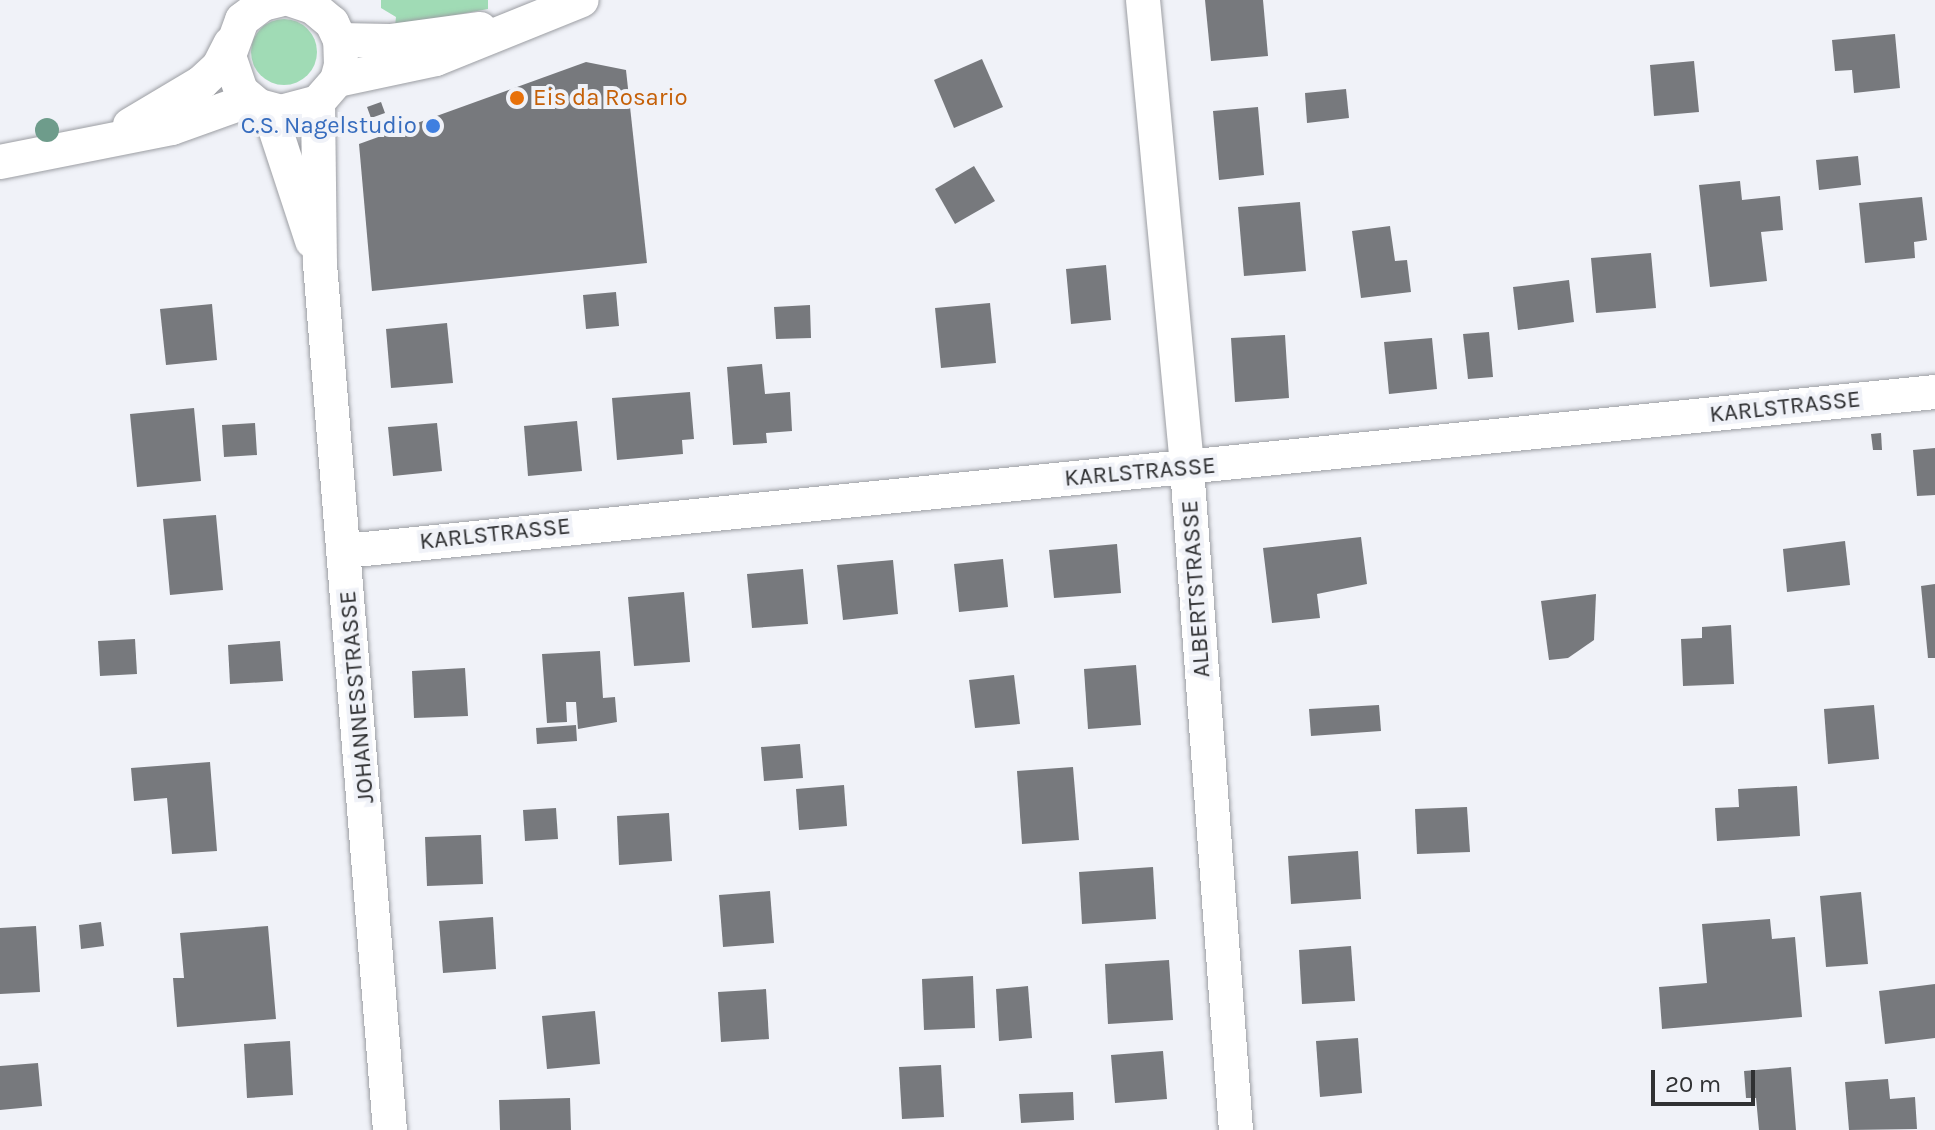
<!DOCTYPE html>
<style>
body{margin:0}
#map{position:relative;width:1935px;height:1130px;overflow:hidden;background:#f0f2f8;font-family:Karla,sans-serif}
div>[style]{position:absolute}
.green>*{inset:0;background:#a0dbb5}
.round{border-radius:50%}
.building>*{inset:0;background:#77797d}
.roads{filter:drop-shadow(0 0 2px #9c9ea3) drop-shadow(0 0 2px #9c9ea3)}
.minor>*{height:34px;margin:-17px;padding:0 17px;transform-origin:17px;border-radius:17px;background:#fff}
.trees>*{width:24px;height:24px;margin:-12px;border-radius:50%;background:#6e9c8b}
.dots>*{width:22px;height:22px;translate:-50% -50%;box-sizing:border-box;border:4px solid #f0f2f8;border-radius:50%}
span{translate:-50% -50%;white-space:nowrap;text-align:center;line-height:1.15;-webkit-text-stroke:8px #f0f2f8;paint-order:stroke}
.food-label{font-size:24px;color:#c56008}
.left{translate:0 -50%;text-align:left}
.shop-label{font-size:24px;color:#366cbe}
.right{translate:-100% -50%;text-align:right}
.street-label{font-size:24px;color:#303133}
.scale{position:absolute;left:1651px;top:1070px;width:104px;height:36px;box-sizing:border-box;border:4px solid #303133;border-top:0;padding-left:10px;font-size:24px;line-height:28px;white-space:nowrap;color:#303133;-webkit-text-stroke:6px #f0f2f8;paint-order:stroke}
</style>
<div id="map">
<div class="green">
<div style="clip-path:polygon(381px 0,488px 0,488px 9px,395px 26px,396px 17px,381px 8px)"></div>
<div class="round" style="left:251px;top:19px;width:66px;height:66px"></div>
</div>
<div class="building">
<div style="clip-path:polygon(1205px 0,1263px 0,1268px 56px,1211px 61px)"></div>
<div style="clip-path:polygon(1895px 34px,1900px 88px,1854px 93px,1852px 70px,1835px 71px,1832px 40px)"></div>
<div style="clip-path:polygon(982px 59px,1003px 107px,954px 128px,934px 80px)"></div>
<div style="clip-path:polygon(1694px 61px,1699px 112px,1654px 116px,1650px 65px)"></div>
<div style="clip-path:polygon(586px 62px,626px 70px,647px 263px,372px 291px,359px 144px)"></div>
<div style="clip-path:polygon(1346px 89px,1349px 118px,1307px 123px,1305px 93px)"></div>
<div style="clip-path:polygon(381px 102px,385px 113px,371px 118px,367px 107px)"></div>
<div style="clip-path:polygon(1258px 107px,1264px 175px,1219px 180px,1213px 111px)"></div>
<div style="clip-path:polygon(1858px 156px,1861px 185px,1819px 190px,1816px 160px)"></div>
<div style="clip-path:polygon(974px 166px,995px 201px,955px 224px,935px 189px)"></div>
<div style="clip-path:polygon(1740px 181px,1742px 200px,1780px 196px,1783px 230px,1761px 232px,1767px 281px,1710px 287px,1699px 185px)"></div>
<div style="clip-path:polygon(1922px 197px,1927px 240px,1914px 242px,1915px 258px,1865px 263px,1859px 203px)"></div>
<div style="clip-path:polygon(1300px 202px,1306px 271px,1244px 276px,1238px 207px)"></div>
<div style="clip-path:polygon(1390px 226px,1395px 261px,1407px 260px,1411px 292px,1361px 298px,1352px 231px)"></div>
<div style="clip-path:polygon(1651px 253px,1656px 308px,1596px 313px,1591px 258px)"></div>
<div style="clip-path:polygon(1106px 265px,1111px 320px,1071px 324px,1066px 269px)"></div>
<div style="clip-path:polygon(1569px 280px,1574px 322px,1518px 330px,1513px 287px)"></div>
<div style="clip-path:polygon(616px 292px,619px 326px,586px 329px,583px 295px)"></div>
<div style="clip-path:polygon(990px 303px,996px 363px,941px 368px,935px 308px)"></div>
<div style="clip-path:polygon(212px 304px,217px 360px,166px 365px,160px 309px)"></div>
<div style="clip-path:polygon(810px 305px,811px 338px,776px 339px,774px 307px)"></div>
<div style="clip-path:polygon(447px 323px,453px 383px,391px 388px,386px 329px)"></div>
<div style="clip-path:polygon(1489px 332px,1493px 377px,1468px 379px,1463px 334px)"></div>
<div style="clip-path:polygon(1285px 335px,1289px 398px,1235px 402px,1231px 338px)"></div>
<div style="clip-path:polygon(1432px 338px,1437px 389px,1389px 394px,1384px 342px)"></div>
<div style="clip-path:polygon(762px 364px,765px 394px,790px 392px,792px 431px,766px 433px,767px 443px,733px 445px,727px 367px)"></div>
<div style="clip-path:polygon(690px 392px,694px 439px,682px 440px,683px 454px,617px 460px,612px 398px)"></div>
<div style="clip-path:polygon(194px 408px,201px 481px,137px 487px,130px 414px)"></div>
<div style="clip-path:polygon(577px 421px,582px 471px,528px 476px,524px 426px)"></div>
<div style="clip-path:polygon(255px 423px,257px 455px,224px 457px,222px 425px)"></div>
<div style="clip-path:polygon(437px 423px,442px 471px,393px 476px,388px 427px)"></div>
<div style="clip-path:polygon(1881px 433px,1882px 450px,1873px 450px,1871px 434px)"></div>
<div style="clip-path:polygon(1935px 448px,1935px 495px,1917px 496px,1913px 450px)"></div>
<div style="clip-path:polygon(216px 515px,223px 590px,170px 595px,163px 519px)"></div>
<div style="clip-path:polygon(1361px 537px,1367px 584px,1317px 594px,1320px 618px,1272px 623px,1263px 548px)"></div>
<div style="clip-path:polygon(1845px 541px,1850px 585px,1787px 592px,1783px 549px)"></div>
<div style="clip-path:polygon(1117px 544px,1121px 593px,1054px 598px,1049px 550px)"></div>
<div style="clip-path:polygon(1003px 559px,1008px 607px,959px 612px,954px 564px)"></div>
<div style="clip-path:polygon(893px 560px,898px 614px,843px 620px,837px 565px)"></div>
<div style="clip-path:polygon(803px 569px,808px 624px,752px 628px,747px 574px)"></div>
<div style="clip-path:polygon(1935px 584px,1935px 658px,1928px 658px,1921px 586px)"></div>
<div style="clip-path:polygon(684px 592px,690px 662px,634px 666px,628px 597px)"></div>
<div style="clip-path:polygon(1596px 594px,1594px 640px,1568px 658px,1549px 660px,1541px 601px)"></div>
<div style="clip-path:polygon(1731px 625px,1734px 684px,1683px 686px,1681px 639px,1702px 638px,1702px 627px)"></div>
<div style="clip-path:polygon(135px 639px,137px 674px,100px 676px,98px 641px)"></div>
<div style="clip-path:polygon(280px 641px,283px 681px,230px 684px,228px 645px)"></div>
<div style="clip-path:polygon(600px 651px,603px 698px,615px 697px,617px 722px,578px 729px,576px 702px,566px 702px,567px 722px,547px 723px,542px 654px)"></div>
<div style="clip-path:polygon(1136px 665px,1141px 725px,1088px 729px,1084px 669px)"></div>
<div style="clip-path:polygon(465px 668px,468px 716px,414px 718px,412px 671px)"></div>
<div style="clip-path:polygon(1014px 675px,1020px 724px,975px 728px,969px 680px)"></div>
<div style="clip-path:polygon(1379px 705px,1381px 731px,1311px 736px,1309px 709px)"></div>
<div style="clip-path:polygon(1874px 705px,1879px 759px,1828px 764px,1824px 709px)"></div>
<div style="clip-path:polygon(576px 725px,577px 741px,537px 744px,536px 728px)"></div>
<div style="clip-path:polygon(800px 744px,803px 778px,764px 781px,761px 747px)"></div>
<div style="clip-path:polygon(210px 762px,217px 851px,172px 854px,167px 798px,134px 801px,131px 768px)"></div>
<div style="clip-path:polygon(1073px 767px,1079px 840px,1022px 844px,1017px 771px)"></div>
<div style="clip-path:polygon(844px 785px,847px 826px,799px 830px,796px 789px)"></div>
<div style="clip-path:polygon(1797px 786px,1800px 836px,1717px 841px,1715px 808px,1739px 807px,1738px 789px)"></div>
<div style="clip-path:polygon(1467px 807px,1470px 852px,1417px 854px,1415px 809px)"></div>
<div style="clip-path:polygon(556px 808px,558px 839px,525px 841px,523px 810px)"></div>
<div style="clip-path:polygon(669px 813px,672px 861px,619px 865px,617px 816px)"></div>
<div style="clip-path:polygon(481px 835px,483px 884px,427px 886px,425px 837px)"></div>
<div style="clip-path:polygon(1358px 851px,1361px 899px,1291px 904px,1288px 856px)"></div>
<div style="clip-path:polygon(1153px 867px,1156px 919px,1082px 924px,1079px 872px)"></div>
<div style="clip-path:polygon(770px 891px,774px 943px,723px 947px,719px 895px)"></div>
<div style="clip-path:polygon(1861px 892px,1868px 964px,1826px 967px,1820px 896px)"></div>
<div style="clip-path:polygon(493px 917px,496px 969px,443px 973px,439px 921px)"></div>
<div style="clip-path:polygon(1770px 919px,1772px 939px,1795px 937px,1802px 1017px,1662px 1029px,1659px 987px,1707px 983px,1702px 924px)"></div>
<div style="clip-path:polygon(101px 922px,104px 946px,81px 949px,79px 925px)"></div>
<div style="clip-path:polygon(36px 926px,40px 992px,0 994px,0 928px)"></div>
<div style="clip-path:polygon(268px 926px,276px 1019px,177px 1027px,173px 978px,184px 978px,180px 933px)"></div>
<div style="clip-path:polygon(1351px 946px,1355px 1001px,1302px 1004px,1299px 950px)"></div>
<div style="clip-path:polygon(1169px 960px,1173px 1020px,1108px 1024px,1105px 964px)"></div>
<div style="clip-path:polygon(973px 976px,975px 1028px,924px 1030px,922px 979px)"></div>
<div style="clip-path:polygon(1935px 984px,1935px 1038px,1885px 1044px,1879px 991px)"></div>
<div style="clip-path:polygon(1028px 986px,1032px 1038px,999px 1041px,996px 989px)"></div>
<div style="clip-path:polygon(766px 989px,769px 1039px,721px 1042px,718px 992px)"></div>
<div style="clip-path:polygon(595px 1011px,600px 1064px,547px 1069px,542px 1016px)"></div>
<div style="clip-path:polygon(1358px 1038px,1362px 1093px,1320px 1097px,1316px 1041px)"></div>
<div style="clip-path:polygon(290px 1041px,293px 1095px,247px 1098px,244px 1044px)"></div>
<div style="clip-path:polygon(1163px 1051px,1167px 1099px,1115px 1103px,1111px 1055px)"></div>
<div style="clip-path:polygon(38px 1063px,42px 1106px,0 1110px,0 1066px)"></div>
<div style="clip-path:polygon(941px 1065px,944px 1117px,902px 1119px,899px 1067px)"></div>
<div style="clip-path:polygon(1791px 1067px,1796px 1130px,1759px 1130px,1756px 1098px,1746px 1098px,1744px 1071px)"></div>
<div style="clip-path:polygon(1888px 1079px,1890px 1099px,1915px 1097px,1917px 1129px,1849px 1130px,1845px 1082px)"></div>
<div style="clip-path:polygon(1073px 1092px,1074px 1120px,1021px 1123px,1019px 1094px)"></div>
<div style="clip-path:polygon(570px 1098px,571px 1130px,500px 1130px,499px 1100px)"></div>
</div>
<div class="roads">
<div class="minor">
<div style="left:279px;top:0;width:16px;rotate:166deg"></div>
<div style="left:263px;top:4px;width:26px;rotate:143deg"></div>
<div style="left:242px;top:20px;width:38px;rotate:110deg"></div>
<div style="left:229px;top:56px;width:37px;rotate:71deg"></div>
<div style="left:241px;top:91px;width:23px;rotate:40deg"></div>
<div style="left:259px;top:106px;width:23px;rotate:15deg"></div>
<div style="left:281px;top:112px;width:38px;rotate:-15deg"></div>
<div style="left:318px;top:102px;width:29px;rotate:-49deg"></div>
<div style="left:337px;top:80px;width:16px;rotate:-75deg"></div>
<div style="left:341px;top:65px;width:25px;rotate:-92deg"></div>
<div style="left:340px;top:40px;width:19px;rotate:-115deg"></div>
<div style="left:332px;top:23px;width:25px;rotate:-140deg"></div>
<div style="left:313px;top:7px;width:22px;rotate:-162deg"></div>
<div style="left:1143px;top:0;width:470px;rotate:84.6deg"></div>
<div style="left:1187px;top:468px;width:664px;rotate:85.77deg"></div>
<div style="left:340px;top:40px;width:50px;rotate:1.1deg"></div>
<div style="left:390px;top:41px;width:91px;rotate:-7.6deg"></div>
<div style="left:337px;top:80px;width:101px;rotate:-12deg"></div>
<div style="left:436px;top:59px;width:157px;rotate:-22deg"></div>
<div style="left:318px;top:102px;width:162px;rotate:89.3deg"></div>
<div style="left:320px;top:264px;width:869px;rotate:85.38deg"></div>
<div style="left:269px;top:110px;width:138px;rotate:71.8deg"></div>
<div style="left:130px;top:125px;width:84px;rotate:-30.8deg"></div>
<div style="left:202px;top:82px;width:23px;rotate:-43deg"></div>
<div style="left:219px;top:66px;width:25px;rotate:-63deg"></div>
<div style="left:0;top:162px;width:175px;rotate:-11.2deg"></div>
<div style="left:172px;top:128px;width:83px;rotate:-19.7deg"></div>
<div style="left:345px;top:551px;width:1598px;rotate:-5.71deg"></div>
</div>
</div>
<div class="trees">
<div style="left:47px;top:130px"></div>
</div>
<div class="dots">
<div style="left:517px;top:98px;background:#e8710a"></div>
<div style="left:433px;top:126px;background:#3f7fe0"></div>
</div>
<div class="food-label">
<span class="left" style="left:533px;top:98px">Eis da Rosario</span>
</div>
<div class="shop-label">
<span class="right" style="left:417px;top:126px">C.S. Nagelstudio</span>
</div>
<div class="street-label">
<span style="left:1785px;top:407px;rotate:-6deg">KARLSTRASSE</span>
<span style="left:1140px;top:472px;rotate:-5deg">KARLSTRASSE</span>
<span style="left:495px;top:534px;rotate:-6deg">KARLSTRASSE</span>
<span style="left:1196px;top:589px;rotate:-94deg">ALBERTSTRASSE</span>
<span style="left:357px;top:697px;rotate:-95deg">JOHANNESSTRASSE</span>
</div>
<div class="scale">20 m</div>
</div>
